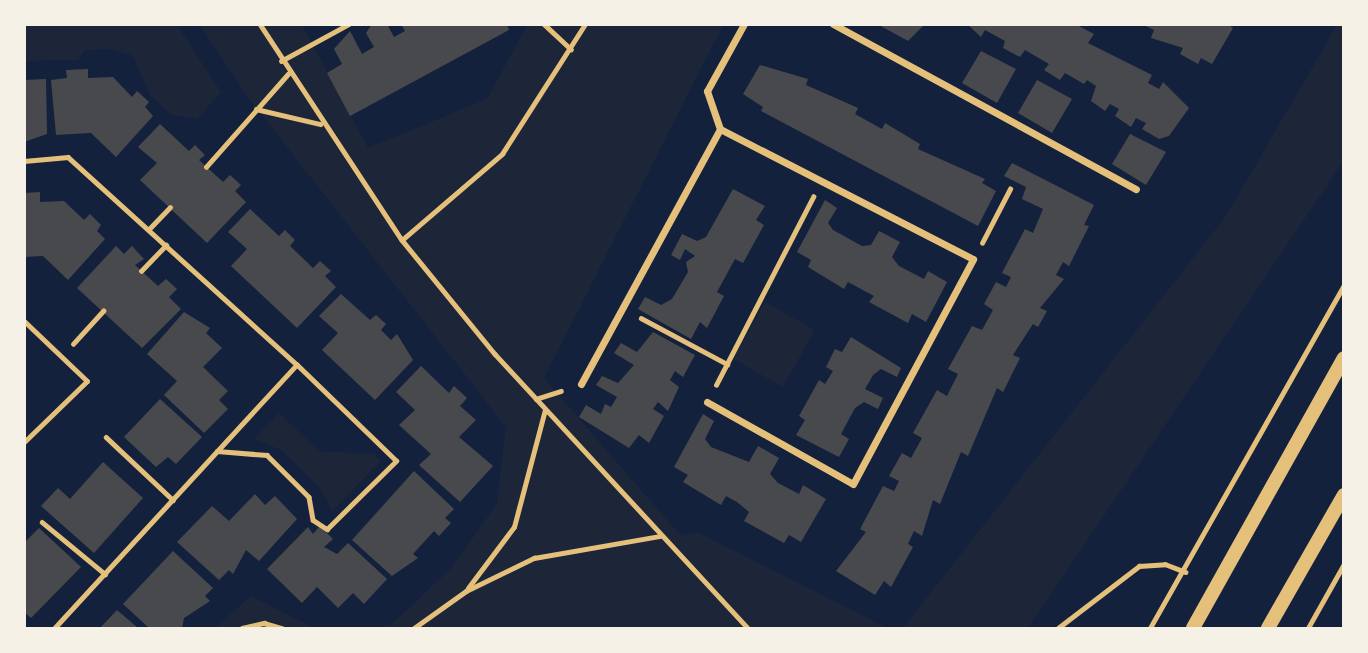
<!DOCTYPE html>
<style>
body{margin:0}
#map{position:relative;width:1368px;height:653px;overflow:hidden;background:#14213d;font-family:"Open Sans",sans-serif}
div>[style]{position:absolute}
.green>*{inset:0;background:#1d2539}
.building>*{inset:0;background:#48494c}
.path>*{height:4.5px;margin:-2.25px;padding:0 2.25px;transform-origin:2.25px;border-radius:2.25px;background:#e5c07b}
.service>*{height:5px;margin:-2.5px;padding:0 2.5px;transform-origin:2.5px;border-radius:2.5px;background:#e5c07b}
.minor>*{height:7px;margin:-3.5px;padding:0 3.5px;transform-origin:3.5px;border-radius:3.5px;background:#e5c07b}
.secondary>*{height:14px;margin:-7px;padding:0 7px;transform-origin:7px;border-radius:7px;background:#e5c07b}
span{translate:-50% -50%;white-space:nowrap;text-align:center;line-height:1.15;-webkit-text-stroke:6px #f6f1e7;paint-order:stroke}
.frame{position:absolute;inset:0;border:26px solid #f6f1e7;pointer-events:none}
</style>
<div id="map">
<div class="green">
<div style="clip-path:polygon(24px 25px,177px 25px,221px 92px,197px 119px,171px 115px,150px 95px,133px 56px,111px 49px,85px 50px,78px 60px,26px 61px)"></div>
<div style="clip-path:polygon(200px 25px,302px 25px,368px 148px,487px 99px,527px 25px,723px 25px,544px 378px,681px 536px,697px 532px,887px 628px,374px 628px,391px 625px,451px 568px,497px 504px,506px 427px,244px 92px)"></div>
<div style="clip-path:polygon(1337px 25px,1344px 25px,1343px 162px,1028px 628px,903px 628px,1226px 216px)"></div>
<div style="clip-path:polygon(765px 302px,815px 330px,783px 387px,733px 359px)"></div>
<div style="clip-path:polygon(279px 413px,319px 451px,374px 454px,380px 461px,332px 512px,322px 490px,281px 450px,254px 439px)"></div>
<div style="clip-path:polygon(251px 596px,314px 628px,215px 628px)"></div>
</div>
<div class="building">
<div style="clip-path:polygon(372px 24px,387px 24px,394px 37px,405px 31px,401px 24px,507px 24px,509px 30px,350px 116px,327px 73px,342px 64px,334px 49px,350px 31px,362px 54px,374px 47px,366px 33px)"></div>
<div style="clip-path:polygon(877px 24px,925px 24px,908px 41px)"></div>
<div style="clip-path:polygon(967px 24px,1075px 24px,1094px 34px,1088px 43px,1152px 75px,1148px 83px,1159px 89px,1163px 82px,1189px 108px,1169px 136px,1159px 139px,1142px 129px,1146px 123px,1136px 118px,1131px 127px,1115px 116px,1119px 109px,1110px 104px,1105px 111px,1091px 101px,1096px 86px,1087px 80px,1084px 84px,1065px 73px,1060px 80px,1044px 70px,1049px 64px,1025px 50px,1020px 57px,1003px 48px,1005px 41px,985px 30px,981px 37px)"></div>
<div style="clip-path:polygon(1142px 24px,1227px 24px,1233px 28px,1212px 64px,1201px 58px,1198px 64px,1180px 54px,1183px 48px,1151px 38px,1154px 30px)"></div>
<div style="clip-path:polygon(981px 51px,1016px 69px,997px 103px,962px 83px)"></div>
<div style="clip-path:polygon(760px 65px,808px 79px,806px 85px,858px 108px,855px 114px,882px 129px,885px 123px,920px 144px,918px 149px,985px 179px,982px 183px,996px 191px,978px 226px,761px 111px,763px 107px,743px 94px)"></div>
<div style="clip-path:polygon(88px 69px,88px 78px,113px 77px,132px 97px,137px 91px,149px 102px,145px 107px,153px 116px,116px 157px,91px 133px,56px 135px,51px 80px,67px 78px,66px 70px)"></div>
<div style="clip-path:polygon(46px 79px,47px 134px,24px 142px,24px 80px)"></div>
<div style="clip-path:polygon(1037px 80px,1072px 99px,1052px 133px,1018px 113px)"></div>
<div style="clip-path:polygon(160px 124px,189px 151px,195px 145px,205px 155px,199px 160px,223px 182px,230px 175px,241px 185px,235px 191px,246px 202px,207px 243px,140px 180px,157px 163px,138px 147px)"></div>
<div style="clip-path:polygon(1130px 134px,1166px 152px,1146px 185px,1112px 164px)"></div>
<div style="clip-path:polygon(1012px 163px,1094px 205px,1084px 225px,1089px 226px,1069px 266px,1063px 262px,1056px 275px,1064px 279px,1040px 308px,1047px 311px,1038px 327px,1033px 324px,1013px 355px,1020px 358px,1003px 392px,997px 388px,968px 456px,961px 452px,940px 504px,933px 500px,922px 536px,914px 531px,908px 544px,913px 547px,891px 587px,884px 581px,875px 595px,836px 571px,866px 532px,860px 529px,883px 486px,894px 491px,899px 481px,889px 476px,902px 453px,911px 458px,922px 438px,913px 433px,937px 390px,947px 396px,958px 374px,948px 369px,972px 326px,982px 330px,993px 310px,984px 304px,996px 282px,1006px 287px,1011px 277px,1002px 273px,1025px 229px,1033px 233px,1043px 209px,1022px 199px,1026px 187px,1004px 176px)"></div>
<div style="clip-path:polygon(733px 189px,765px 206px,756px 220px,764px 225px,743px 263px,735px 259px,717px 292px,724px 296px,707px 328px,700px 322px,691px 339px,638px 309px,645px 297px,661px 305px,672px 299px,688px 272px,686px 262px,695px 256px,685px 249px,680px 260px,671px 255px,682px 234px,697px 241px,706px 237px)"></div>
<div style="clip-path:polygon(40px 192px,40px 202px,64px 201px,84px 220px,90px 214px,101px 225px,97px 231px,105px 239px,68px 280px,43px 256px,24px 257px,24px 193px)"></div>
<div style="clip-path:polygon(825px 200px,837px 208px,828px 223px,833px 230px,862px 246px,871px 245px,879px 231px,900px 242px,892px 257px,899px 266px,924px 279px,928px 271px,947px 282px,926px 322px,912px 314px,908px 323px,869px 302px,874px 296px,848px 282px,844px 289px,808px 267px,811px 260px,797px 252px)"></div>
<div style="clip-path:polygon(250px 209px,279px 236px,285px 230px,295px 240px,290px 246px,313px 268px,320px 261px,331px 271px,325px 276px,336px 287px,297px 328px,231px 266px,247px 249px,228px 232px)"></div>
<div style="clip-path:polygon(116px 246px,124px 254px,132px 246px,144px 259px,135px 265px,158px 286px,166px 279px,177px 289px,169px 297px,181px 309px,142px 348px,77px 288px)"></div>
<div style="clip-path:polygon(341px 294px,370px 320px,376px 315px,386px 324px,381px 330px,391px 340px,397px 334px,413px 360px,375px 400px,322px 350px,338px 333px,319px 316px)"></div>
<div style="clip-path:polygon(184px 312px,210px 328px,206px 333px,222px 348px,203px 367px,228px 391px,219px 400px,228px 409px,204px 433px,164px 395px,177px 381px,147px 354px)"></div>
<div style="clip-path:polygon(653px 332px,695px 355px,683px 377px,675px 371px,670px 380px,679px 387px,668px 411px,658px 402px,653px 409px,664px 416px,649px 443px,639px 435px,629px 448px,579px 417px,586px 405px,601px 414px,605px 404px,611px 407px,617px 397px,596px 385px,602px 376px,618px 383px,634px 365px,614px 353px,621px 343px,637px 352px)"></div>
<div style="clip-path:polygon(851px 337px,901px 368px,897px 377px,881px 369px,873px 375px,865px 389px,883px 398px,878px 409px,864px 402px,855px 408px,841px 434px,849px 439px,839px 457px,796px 435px,805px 420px,799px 416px,819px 380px,825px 384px,833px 371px,826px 367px,835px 349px,842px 352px)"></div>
<div style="clip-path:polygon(421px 366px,449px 393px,454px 386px,467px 398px,460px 406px,476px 420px,459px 437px,493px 466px,460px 502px,419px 465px,431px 454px,399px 425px,415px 410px,396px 392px)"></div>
<div style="clip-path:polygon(160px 399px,202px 437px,176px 464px,168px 457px,156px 467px,124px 437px)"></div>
<div style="clip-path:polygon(703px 414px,714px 421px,705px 439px,711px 447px,749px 462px,758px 446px,779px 458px,770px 474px,778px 483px,799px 494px,803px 485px,826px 499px,801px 542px,789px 535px,784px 543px,744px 521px,749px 512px,737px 502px,726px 496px,721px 505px,683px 482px,688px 475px,674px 467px)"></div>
<div style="clip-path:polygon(103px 462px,143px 498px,94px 553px,41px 506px,58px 488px,70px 499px)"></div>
<div style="clip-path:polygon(414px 471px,454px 509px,445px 518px,451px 523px,439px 536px,434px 531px,413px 554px,418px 558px,392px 576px,352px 540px)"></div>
<div style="clip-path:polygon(255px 494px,265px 505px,275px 496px,297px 519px,259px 561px,246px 550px,233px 574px,229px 570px,219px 580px,177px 542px,212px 506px,229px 521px)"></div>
<div style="clip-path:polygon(320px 526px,333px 539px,324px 547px,337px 554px,348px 543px,387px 579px,364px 604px,353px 593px,338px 608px,317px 587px,302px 603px,267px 569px,308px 527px,313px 534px)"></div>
<div style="clip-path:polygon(39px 528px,81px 567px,31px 618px,24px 612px,24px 543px)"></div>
<div style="clip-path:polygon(173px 551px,213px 588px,205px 596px,210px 601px,184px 618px,182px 628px,149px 628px,123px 604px)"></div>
<div style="clip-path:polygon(117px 610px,138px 628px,100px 628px)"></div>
</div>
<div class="path">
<div style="left:260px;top:24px;width:258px;rotate:56.7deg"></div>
<div style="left:402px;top:240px;width:147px;rotate:50.8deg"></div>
<div style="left:495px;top:354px;width:373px;rotate:47.3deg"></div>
<div style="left:544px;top:24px;width:37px;rotate:43deg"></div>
<div style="left:281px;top:61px;width:77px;rotate:-28.6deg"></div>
<div style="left:256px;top:109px;width:66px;rotate:13.2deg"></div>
<div style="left:24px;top:161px;width:44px;rotate:-5.2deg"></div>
<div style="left:68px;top:157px;width:309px;rotate:42.2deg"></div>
<div style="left:297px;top:365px;width:357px;rotate:132.6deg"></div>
<div style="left:206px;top:167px;width:124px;rotate:-48.6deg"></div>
<div style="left:149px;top:229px;width:30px;rotate:-46deg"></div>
<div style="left:402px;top:240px;width:132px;rotate:-40.7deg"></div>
<div style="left:502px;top:154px;width:154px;rotate:-57.4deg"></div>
<div style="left:982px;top:243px;width:61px;rotate:-62.6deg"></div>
<div style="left:141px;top:271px;width:36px;rotate:-46deg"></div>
<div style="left:641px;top:318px;width:98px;rotate:28.1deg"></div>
<div style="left:73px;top:344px;width:45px;rotate:-47.7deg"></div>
<div style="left:716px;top:385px;width:212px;rotate:-62.7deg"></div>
<div style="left:536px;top:399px;width:26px;rotate:-18deg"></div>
<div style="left:106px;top:437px;width:92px;rotate:43.2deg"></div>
<div style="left:217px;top:451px;width:50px;rotate:4.6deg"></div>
<div style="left:267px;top:455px;width:59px;rotate:45deg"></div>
<div style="left:309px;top:497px;width:23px;rotate:80deg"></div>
<div style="left:313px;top:520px;width:17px;rotate:33deg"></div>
<div style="left:327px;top:529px;width:97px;rotate:-44.6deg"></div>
<div style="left:396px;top:461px;width:138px;rotate:-135.9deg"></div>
<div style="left:42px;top:522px;width:82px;rotate:39.5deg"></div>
<div style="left:468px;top:588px;width:76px;rotate:-53deg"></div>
<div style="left:514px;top:527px;width:121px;rotate:-75.2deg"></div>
<div style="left:242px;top:628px;width:23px;rotate:-13deg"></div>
<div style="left:264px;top:623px;width:19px;rotate:16deg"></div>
<div style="left:414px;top:628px;width:64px;rotate:-35.4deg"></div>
<div style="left:466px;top:591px;width:76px;rotate:-25.9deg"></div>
<div style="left:534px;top:558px;width:128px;rotate:-9.9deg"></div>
<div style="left:1058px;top:628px;width:102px;rotate:-37.4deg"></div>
<div style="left:1139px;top:566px;width:26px;rotate:-4deg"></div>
<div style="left:1165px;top:564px;width:22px;rotate:21deg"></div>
<div style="left:1150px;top:628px;width:394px;rotate:-60.5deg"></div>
<div style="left:1308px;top:628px;width:73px;rotate:-60.6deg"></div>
</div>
<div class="service">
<div style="left:24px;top:321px;width:87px;rotate:43.6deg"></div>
<div style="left:87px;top:381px;width:88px;rotate:135.9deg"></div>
</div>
<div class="minor">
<div style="left:833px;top:24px;width:345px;rotate:28.6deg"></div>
<div style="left:581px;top:384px;width:290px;rotate:-61.4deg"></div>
<div style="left:707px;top:402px;width:167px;rotate:29.3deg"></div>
<div style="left:853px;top:484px;width:255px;rotate:-61.9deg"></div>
<div style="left:973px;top:259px;width:284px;rotate:-152.8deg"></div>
<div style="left:720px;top:129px;width:40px;rotate:-108.9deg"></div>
<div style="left:707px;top:91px;width:77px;rotate:-61.1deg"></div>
</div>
<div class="secondary">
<div style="left:1193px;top:628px;width:309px;rotate:-60.8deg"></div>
<div style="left:1268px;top:628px;width:153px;rotate:-60.3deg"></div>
</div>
<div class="frame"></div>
</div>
